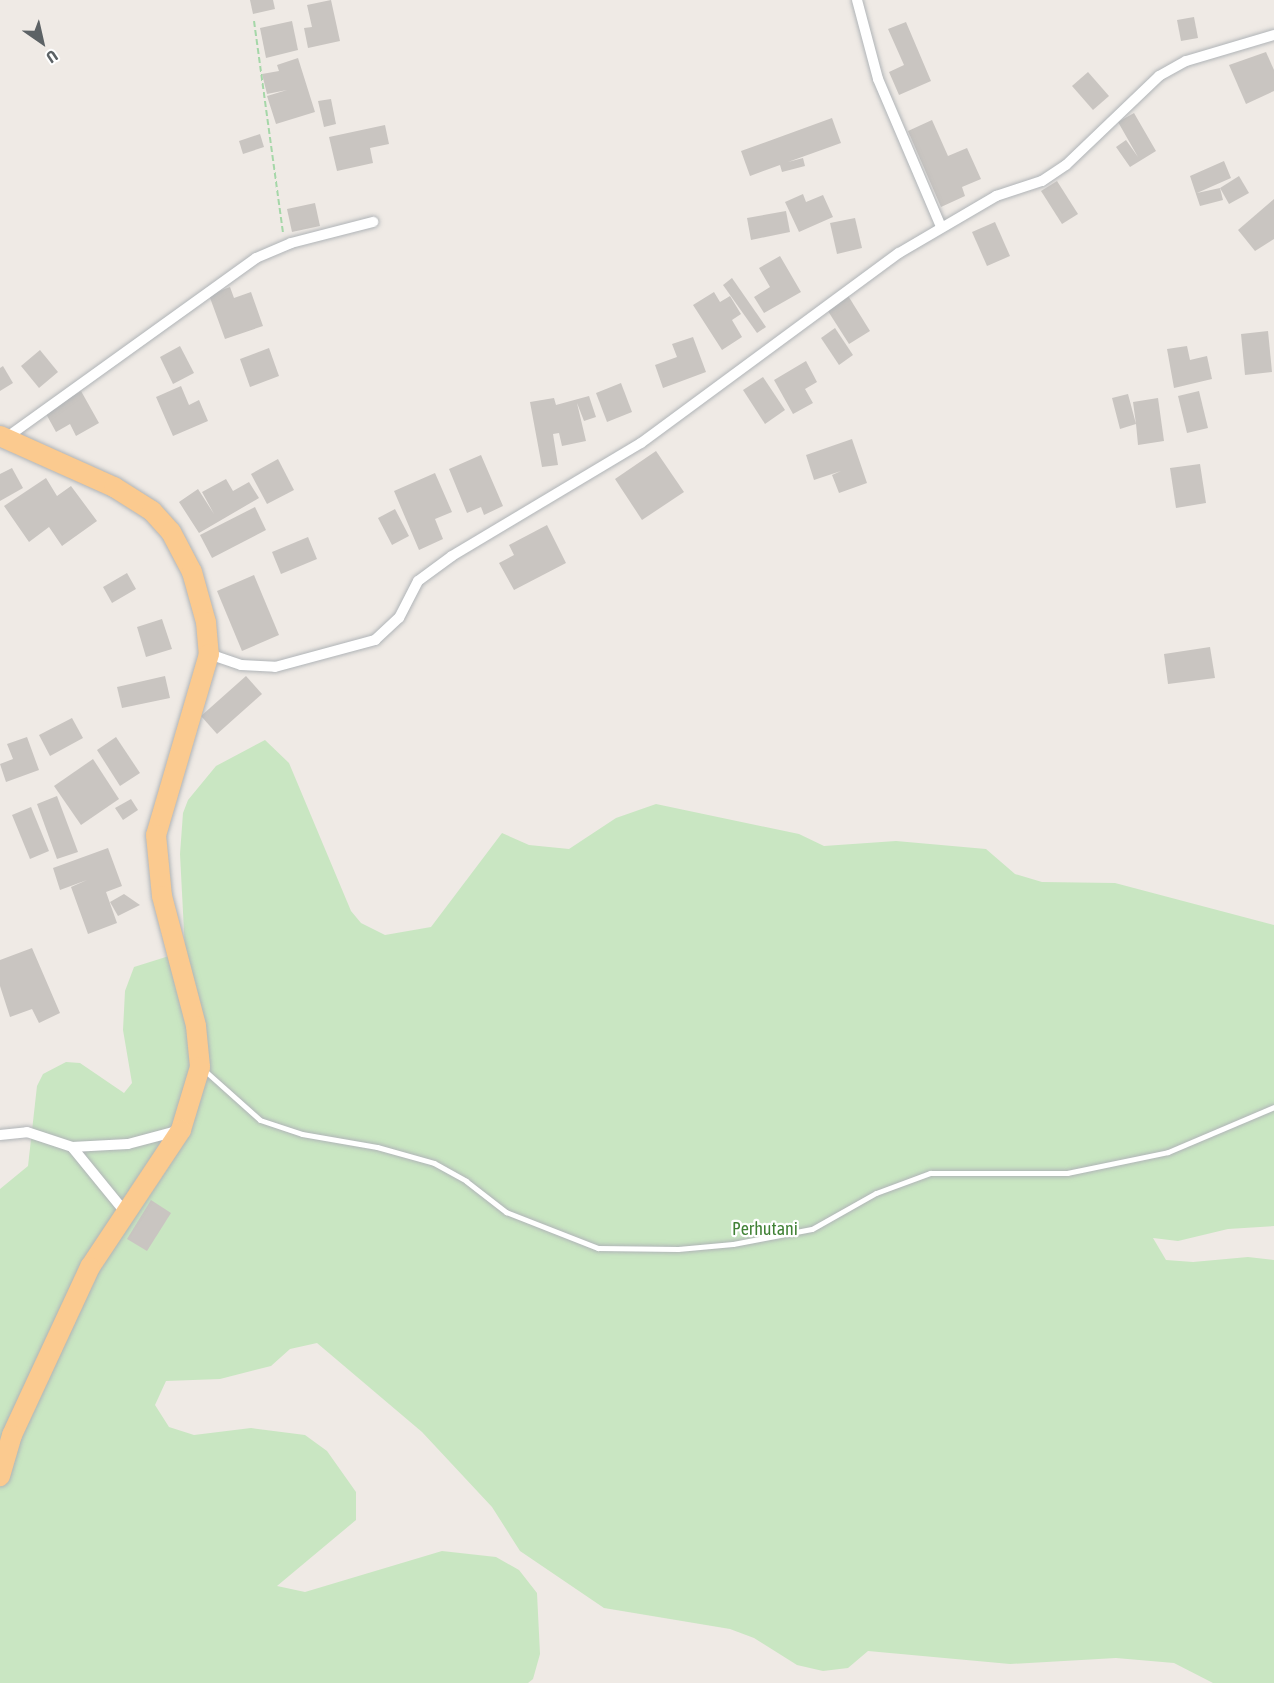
<!DOCTYPE html>
<style>
body{margin:0}
#map{position:relative;width:1274px;height:1683px;overflow:hidden;background:#efeae5;font-family:"Asap Condensed",sans-serif}
div>[style]{position:absolute}
.green>*{inset:0;background:#c9e6c2}
.building>*{inset:0;background:#c9c5c1}
.path>*{height:2px;margin-top:-1px;transform-origin:0;background:repeating-linear-gradient(90deg,#a5d7a8 0 6px,transparent 0 9px)}
.roads{filter:drop-shadow(0 0 2px #b0b4b7) drop-shadow(0 0 2px #b0b4b7)}
.lane>*{height:5px;margin:-2.5px;padding:0 2.5px;transform-origin:2.5px;border-radius:2.5px;background:#fff}
.street>*{height:10px;margin:-5px;padding:0 5px;transform-origin:5px;border-radius:5px;background:#fff}
.highway>*{height:20px;margin:-10px;padding:0 10px;transform-origin:10px;border-radius:10px;background:#fbca8f}
span{translate:-50% -50%;white-space:nowrap;text-align:center;line-height:1.15;-webkit-text-stroke:4.5px #fff;paint-order:stroke}
.park-label{font-size:18px;color:#418236}
.north{position:absolute;left:12px;top:12px;width:60px;height:60px;-webkit-text-stroke:4px #fff;paint-order:stroke;rotate:146deg;font-size:16px;font-weight:700;line-height:24px;text-align:center;color:#5c6265}
.north::after{content:'';display:block;margin:auto;width:21px;height:27px;background:#5c6265;clip-path:polygon(50% 0,100% 100%,50% 72%,0 100%)}
</style>
<div id="map">
<div class="green">
<div style="clip-path:polygon(265px 740px,289px 763px,351px 911px,361px 923px,385px 935px,431px 927px,502px 833px,529px 845px,569px 849px,616px 818px,656px 804px,799px 834px,824px 846px,896px 841px,986px 849px,1015px 874px,1042px 882px,1115px 883px,1274px 925px,1274px 1226px,1228px 1229px,1178px 1241px,1153px 1238px,1166px 1260px,1193px 1262px,1248px 1257px,1274px 1260px,1274px 1683px,1213px 1683px,1174px 1663px,1116px 1658px,1010px 1664px,868px 1651px,848px 1668px,823px 1671px,797px 1665px,754px 1638px,730px 1629px,604px 1608px,520px 1551px,492px 1507px,422px 1432px,317px 1343px,290px 1349px,271px 1366px,220px 1379px,166px 1381px,155px 1405px,169px 1427px,194px 1435px,251px 1428px,305px 1435px,327px 1451px,356px 1492px,356px 1520px,277px 1586px,305px 1592px,442px 1551px,496px 1557px,519px 1570px,537px 1593px,540px 1654px,533px 1679px,528px 1683px,0 1683px,0 1189px,28px 1166px,37px 1086px,43px 1074px,66px 1062px,80px 1063px,124px 1093px,132px 1083px,123px 1030px,125px 991px,134px 967px,185px 951px,180px 854px,183px 813px,188px 800px,216px 766px)"></div>
</div>
<div class="building">
<div style="clip-path:polygon(250px 0,273px 0,275px 9px,253px 14px)"></div>
<div style="clip-path:polygon(331px 0,340px 41px,308px 48px,304px 28px,312px 27px,307px 5px)"></div>
<div style="clip-path:polygon(1194px 17px,1198px 38px,1181px 41px,1177px 20px)"></div>
<div style="clip-path:polygon(292px 21px,298px 50px,266px 58px,260px 28px)"></div>
<div style="clip-path:polygon(906px 22px,931px 81px,899px 95px,889px 72px,904px 65px,888px 29px)"></div>
<div style="clip-path:polygon(1266px 52px,1274px 70px,1274px 91px,1246px 104px,1229px 65px)"></div>
<div style="clip-path:polygon(298px 58px,315px 112px,276px 124px,267px 96px,287px 90px,267px 94px,262px 74px,279px 71px,277px 65px)"></div>
<div style="clip-path:polygon(1088px 72px,1109px 96px,1093px 110px,1072px 86px)"></div>
<div style="clip-path:polygon(331px 99px,336px 124px,324px 127px,318px 101px)"></div>
<div style="clip-path:polygon(1134px 113px,1156px 151px,1130px 167px,1116px 147px,1126px 140px,1138px 157px,1118px 122px)"></div>
<div style="clip-path:polygon(832px 118px,841px 143px,788px 162px,803px 158px,805px 166px,782px 172px,780px 165px,750px 176px,741px 151px)"></div>
<div style="clip-path:polygon(932px 120px,948px 156px,967px 148px,981px 179px,962px 187px,965px 196px,941px 207px,908px 131px)"></div>
<div style="clip-path:polygon(385px 125px,389px 144px,370px 148px,373px 163px,337px 171px,329px 137px)"></div>
<div style="clip-path:polygon(260px 134px,264px 147px,243px 154px,239px 141px)"></div>
<div style="clip-path:polygon(1224px 161px,1231px 178px,1197px 193px,1220px 188px,1223px 200px,1200px 206px,1190px 176px)"></div>
<div style="clip-path:polygon(1239px 176px,1249px 193px,1229px 204px,1220px 188px)"></div>
<div style="clip-path:polygon(1057px 181px,1078px 214px,1062px 224px,1041px 191px)"></div>
<div style="clip-path:polygon(803px 194px,806px 202px,823px 195px,833px 217px,799px 232px,785px 202px)"></div>
<div style="clip-path:polygon(1274px 199px,1274px 239px,1255px 251px,1238px 230px)"></div>
<div style="clip-path:polygon(315px 203px,320px 226px,292px 232px,287px 209px)"></div>
<div style="clip-path:polygon(786px 211px,790px 232px,751px 240px,747px 218px)"></div>
<div style="clip-path:polygon(855px 218px,862px 248px,837px 254px,830px 223px)"></div>
<div style="clip-path:polygon(995px 222px,1010px 256px,987px 266px,972px 232px)"></div>
<div style="clip-path:polygon(780px 256px,801px 292px,764px 313px,754px 297px,770px 287px,759px 268px)"></div>
<div style="clip-path:polygon(732px 278px,766px 327px,757px 333px,723px 285px)"></div>
<div style="clip-path:polygon(230px 287px,234px 298px,251px 292px,263px 326px,225px 339px,209px 295px)"></div>
<div style="clip-path:polygon(714px 292px,720px 302px,730px 296px,741px 314px,732px 320px,742px 337px,722px 350px,693px 305px)"></div>
<div style="clip-path:polygon(847px 294px,870px 331px,849px 344px,826px 308px)"></div>
<div style="clip-path:polygon(835px 328px,853px 355px,839px 365px,821px 338px)"></div>
<div style="clip-path:polygon(1268px 331px,1272px 372px,1245px 375px,1241px 334px)"></div>
<div style="clip-path:polygon(693px 337px,706px 372px,663px 388px,655px 365px,677px 357px,672px 344px)"></div>
<div style="clip-path:polygon(180px 346px,194px 373px,173px 384px,160px 357px)"></div>
<div style="clip-path:polygon(1187px 346px,1190px 360px,1207px 356px,1212px 379px,1174px 388px,1167px 349px)"></div>
<div style="clip-path:polygon(269px 348px,279px 376px,250px 387px,240px 359px)"></div>
<div style="clip-path:polygon(40px 350px,58px 372px,39px 388px,21px 366px)"></div>
<div style="clip-path:polygon(806px 361px,817px 382px,805px 389px,813px 403px,793px 414px,774px 380px)"></div>
<div style="clip-path:polygon(3px 366px,13px 383px,0 391px,0 368px)"></div>
<div style="clip-path:polygon(763px 377px,785px 410px,765px 424px,743px 390px)"></div>
<div style="clip-path:polygon(621px 383px,632px 412px,607px 422px,596px 393px)"></div>
<div style="clip-path:polygon(181px 386px,189px 405px,199px 400px,208px 421px,173px 436px,156px 397px)"></div>
<div style="clip-path:polygon(81px 391px,99px 423px,76px 436px,70px 424px,56px 432px,45px 412px)"></div>
<div style="clip-path:polygon(1199px 391px,1208px 428px,1187px 433px,1178px 396px)"></div>
<div style="clip-path:polygon(1128px 394px,1136px 424px,1133px 402px,1158px 398px,1164px 441px,1138px 445px,1136px 424px,1120px 429px,1112px 398px)"></div>
<div style="clip-path:polygon(589px 396px,596px 417px,584px 421px,577px 403px,586px 441px,562px 446px,559px 433px,553px 434px,558px 465px,542px 467px,530px 402px,554px 398px,556px 405px)"></div>
<div style="clip-path:polygon(852px 439px,867px 483px,839px 493px,832px 475px,841px 471px,814px 480px,806px 455px)"></div>
<div style="clip-path:polygon(656px 451px,684px 492px,642px 520px,615px 479px)"></div>
<div style="clip-path:polygon(481px 455px,503px 506px,484px 515px,481px 507px,467px 513px,449px 469px)"></div>
<div style="clip-path:polygon(278px 459px,294px 490px,267px 504px,251px 474px)"></div>
<div style="clip-path:polygon(1200px 464px,1206px 503px,1176px 508px,1170px 468px)"></div>
<div style="clip-path:polygon(12px 468px,23px 488px,0 501px,0 474px)"></div>
<div style="clip-path:polygon(435px 473px,452px 512px,435px 519px,443px 539px,419px 550px,394px 491px)"></div>
<div style="clip-path:polygon(46px 478px,57px 496px,71px 486px,97px 521px,62px 546px,49px 527px,29px 542px,4px 506px)"></div>
<div style="clip-path:polygon(226px 479px,233px 491px,249px 482px,259px 498px,199px 533px,179px 502px,198px 489px,214px 514px,202px 492px)"></div>
<div style="clip-path:polygon(255px 507px,266px 530px,212px 558px,200px 535px)"></div>
<div style="clip-path:polygon(395px 509px,409px 536px,392px 545px,378px 518px)"></div>
<div style="clip-path:polygon(547px 525px,566px 563px,514px 590px,499px 563px,514px 555px,509px 545px)"></div>
<div style="clip-path:polygon(308px 537px,317px 559px,281px 574px,272px 552px)"></div>
<div style="clip-path:polygon(127px 573px,136px 589px,112px 603px,103px 587px)"></div>
<div style="clip-path:polygon(254px 575px,279px 635px,242px 651px,217px 591px)"></div>
<div style="clip-path:polygon(162px 619px,172px 649px,146px 657px,137px 627px)"></div>
<div style="clip-path:polygon(1210px 647px,1215px 678px,1168px 684px,1164px 654px)"></div>
<div style="clip-path:polygon(165px 676px,170px 698px,122px 708px,117px 687px)"></div>
<div style="clip-path:polygon(246px 676px,262px 694px,217px 734px,201px 716px)"></div>
<div style="clip-path:polygon(72px 718px,83px 738px,50px 756px,39px 735px)"></div>
<div style="clip-path:polygon(27px 737px,39px 770px,6px 782px,0 764px,13px 759px,7px 744px)"></div>
<div style="clip-path:polygon(116px 737px,140px 773px,120px 786px,97px 750px)"></div>
<div style="clip-path:polygon(93px 759px,119px 799px,81px 825px,54px 786px)"></div>
<div style="clip-path:polygon(57px 796px,78px 852px,57px 859px,37px 804px)"></div>
<div style="clip-path:polygon(131px 799px,138px 810px,123px 820px,115px 808px)"></div>
<div style="clip-path:polygon(31px 807px,49px 851px,30px 859px,12px 815px)"></div>
<div style="clip-path:polygon(108px 848px,122px 886px,106px 892px,117px 923px,88px 934px,71px 887px,87px 880px,60px 890px,53px 868px)"></div>
<div style="clip-path:polygon(124px 894px,140px 905px,118px 916px,110px 902px)"></div>
<div style="clip-path:polygon(32px 948px,60px 1013px,39px 1023px,32px 1009px,10px 1017px,0 986px,0 960px)"></div>
<div style="clip-path:polygon(151px 1200px,171px 1213px,147px 1251px,127px 1239px)"></div>
</div>
<div class="path">
<div style="left:254px;top:21px;width:213px;rotate:82.2deg"></div>
</div>
<div class="roads">
<div class="lane">
<div style="left:203px;top:1069px;width:76px;rotate:41.8deg"></div>
<div style="left:260px;top:1120px;width:44px;rotate:18.4deg"></div>
<div style="left:302px;top:1134px;width:76px;rotate:9.8deg"></div>
<div style="left:377px;top:1147px;width:59px;rotate:15.7deg"></div>
<div style="left:434px;top:1163px;width:37px;rotate:29deg"></div>
<div style="left:466px;top:1181px;width:51px;rotate:37.8deg"></div>
<div style="left:506px;top:1212px;width:99px;rotate:21.4deg"></div>
<div style="left:598px;top:1248px;width:80px;rotate:0.7deg"></div>
<div style="left:678px;top:1249px;width:55px;rotate:-5.2deg"></div>
<div style="left:733px;top:1244px;width:80px;rotate:-10.8deg"></div>
<div style="left:812px;top:1229px;width:73px;rotate:-29.4deg"></div>
<div style="left:876px;top:1193px;width:58px;rotate:-20.3deg"></div>
<div style="left:930px;top:1173px;width:137px"></div>
<div style="left:1067px;top:1173px;width:103px;rotate:-11.7deg"></div>
<div style="left:1168px;top:1152px;width:115px;rotate:-23deg"></div>
</div>
<div class="street">
<div style="left:857px;top:0;width:82px;rotate:75.1deg"></div>
<div style="left:878px;top:79px;width:161px;rotate:66.9deg"></div>
<div style="left:3px;top:440px;width:312px;rotate:-35.7deg"></div>
<div style="left:256px;top:258px;width:38px;rotate:-23deg"></div>
<div style="left:291px;top:243px;width:85px;rotate:-14.4deg"></div>
<div style="left:209px;top:654px;width:34px;rotate:19deg"></div>
<div style="left:241px;top:665px;width:34px;rotate:3deg"></div>
<div style="left:275px;top:667px;width:104px;rotate:-15.1deg"></div>
<div style="left:375px;top:640px;width:33px;rotate:-43deg"></div>
<div style="left:399px;top:618px;width:42px;rotate:-62.8deg"></div>
<div style="left:418px;top:581px;width:42px;rotate:-36.3deg"></div>
<div style="left:452px;top:556px;width:220px;rotate:-30.9deg"></div>
<div style="left:641px;top:443px;width:320px;rotate:-36.4deg"></div>
<div style="left:899px;top:253px;width:113px;rotate:-30.4deg"></div>
<div style="left:996px;top:196px;width:48px;rotate:-18.1deg"></div>
<div style="left:1042px;top:181px;width:29px;rotate:-34deg"></div>
<div style="left:1066px;top:165px;width:129px;rotate:-43.7deg"></div>
<div style="left:1159px;top:76px;width:31px;rotate:-29deg"></div>
<div style="left:1186px;top:61px;width:92px;rotate:-16.5deg"></div>
<div style="left:0;top:1135px;width:27px;rotate:-6deg"></div>
<div style="left:27px;top:1132px;width:47px;rotate:18.4deg"></div>
<div style="left:72px;top:1147px;width:56px;rotate:-3.1deg"></div>
<div style="left:128px;top:1144px;width:55px;rotate:-14.8deg"></div>
<div style="left:72px;top:1147px;width:84px;rotate:50.8deg"></div>
</div>
<div class="highway">
<div style="left:0;top:436px;width:125px;rotate:24.1deg"></div>
<div style="left:114px;top:487px;width:45px;rotate:32.3deg"></div>
<div style="left:152px;top:511px;width:28px;rotate:48deg"></div>
<div style="left:171px;top:532px;width:45px;rotate:62.3deg"></div>
<div style="left:192px;top:572px;width:52px;rotate:74.4deg"></div>
<div style="left:206px;top:622px;width:32px;rotate:85deg"></div>
<div style="left:209px;top:654px;width:189px;rotate:106.3deg"></div>
<div style="left:156px;top:835px;width:61px;rotate:84.4deg"></div>
<div style="left:162px;top:896px;width:134px;rotate:75.3deg"></div>
<div style="left:196px;top:1026px;width:41px;rotate:84.4deg"></div>
<div style="left:200px;top:1067px;width:66px;rotate:106.8deg"></div>
<div style="left:181px;top:1130px;width:164px;rotate:123.6deg"></div>
<div style="left:90px;top:1267px;width:185px;rotate:114.9deg"></div>
<div style="left:12px;top:1435px;width:43px;rotate:106.3deg"></div>
</div>
</div>
<div class="park-label">
<span style="left:765px;top:1229px">Perhutani</span>
</div>
<div class="north">U</div>
</div>
